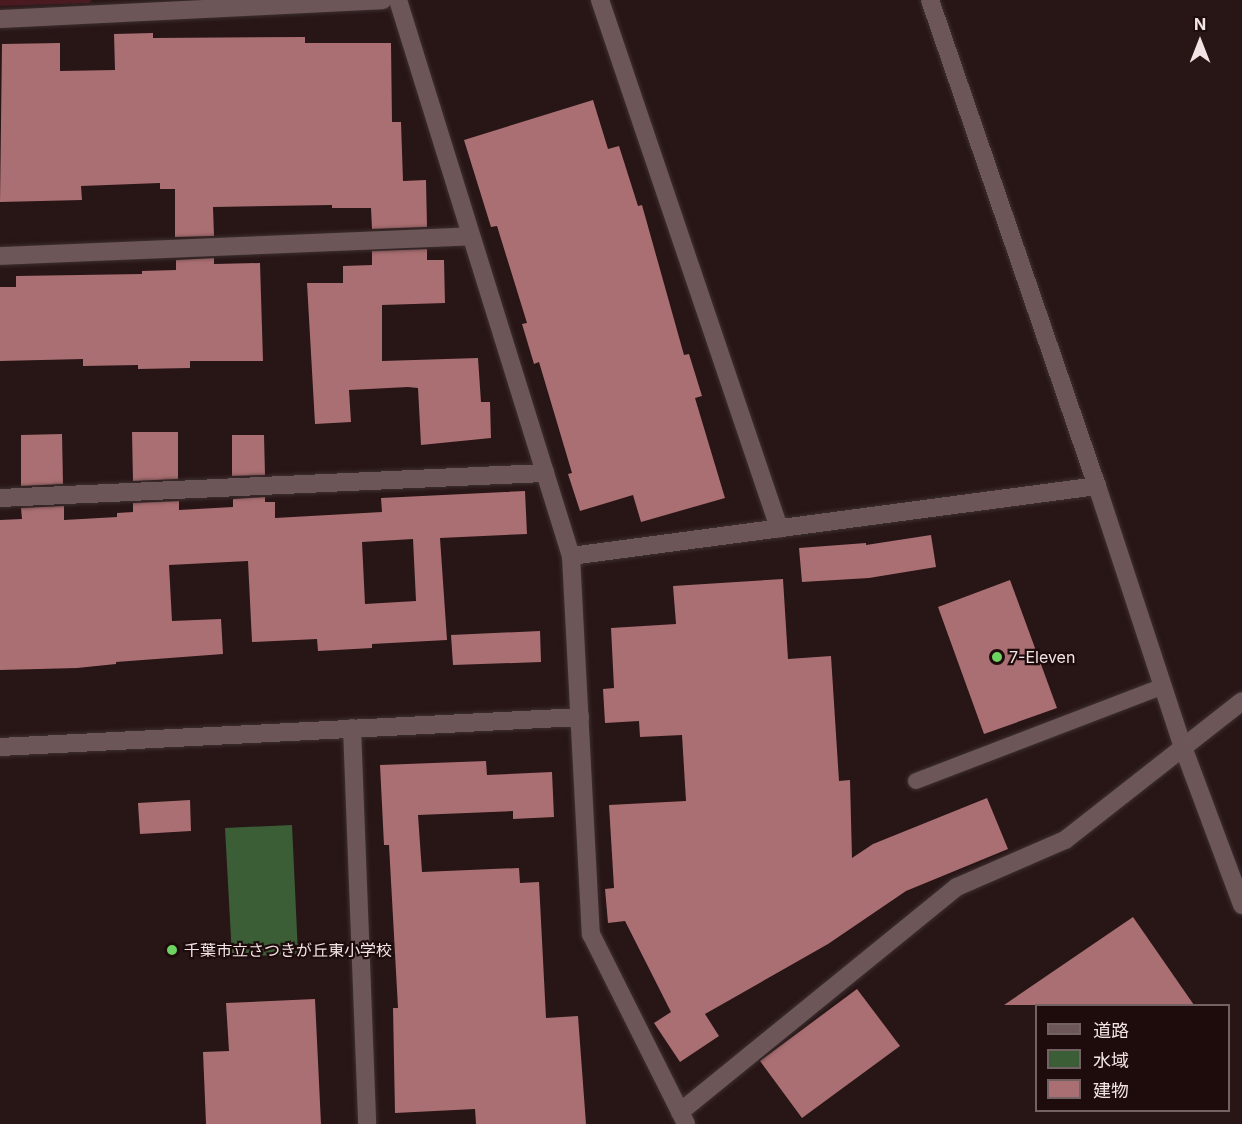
<!DOCTYPE html>
<meta charset="utf-8">
<style>
body{margin:0}
#map{position:relative;width:1242px;height:1124px;overflow:hidden;background:#281516;font-family:Inter,"Noto Sans JP",sans-serif}
div>[style]{position:absolute}
.green>*{inset:0;background:#4b1b21}
.water>*{inset:0;background:#3b5e37}
.building>*{inset:0;background:#aa6f72}
.roads{filter:drop-shadow(0 0 2px #3d2f30) drop-shadow(0 0 2px #3d2f30)}
.service>*{height:16px;margin:-8px;padding:0 8px;transform-origin:8px;border-radius:8px;background:#6d5657}
.minor>*{height:18px;margin:-9px;padding:0 9px;transform-origin:9px;border-radius:9px;background:#6d5657}
.tertiary>*{height:18px;margin:-9px;padding:0 9px;transform-origin:9px;border-radius:9px;background:#6d5657}
.dots>*{width:16px;height:16px;translate:-50% -50%;box-sizing:border-box;border:3px solid #1e0c0d;border-radius:50%}
span{translate:-50% -50%;white-space:nowrap;text-align:center;line-height:1.15;-webkit-text-stroke:4.5px #1e0c0d;paint-order:stroke}
.poi-label{font-size:16px;color:#f2e3e4}
.left{translate:0 -50%;text-align:left}
.legend{position:absolute;left:1035px;top:1004px;width:195px;height:108px;box-sizing:border-box;background:#1e0c0d;border:2px solid #736263;margin:0;padding:8px 10px;list-style:none;font-size:18px;color:#f2e3e4}
.legend li{display:flex;align-items:center;gap:12px;height:30px}
.legend b{width:30px;border:2px solid #736263}
.north{position:absolute;left:1170px;top:12px;width:60px;height:60px;-webkit-text-stroke:4px #1e0c0d;paint-order:stroke;rotate:0deg;font-size:16px;font-weight:700;line-height:24px;text-align:center;color:#f2e3e4}
.north::after{content:'';display:block;margin:auto;width:21px;height:27px;background:#f2e3e4;clip-path:polygon(50% 0,100% 100%,50% 72%,0 100%)}
</style>
<div id="map">
<div class="green">
<div style="clip-path:polygon(0 0,92px 0,89px 3px,0 6px)"></div>
</div>
<div class="water">
<div style="clip-path:polygon(292px 825px,298px 954px,232px 957px,225px 828px)"></div>
</div>
<div class="building">
<div style="clip-path:polygon(153px 33px,153px 38px,305px 37px,305px 43px,391px 43px,392px 122px,401px 122px,403px 181px,426px 180px,427px 227px,372px 229px,371px 208px,332px 208px,332px 205px,213px 207px,214px 236px,175px 237px,175px 189px,160px 189px,160px 183px,81px 186px,82px 200px,0 202px,2px 44px,60px 43px,60px 71px,115px 70px,114px 34px)"></div>
<div style="clip-path:polygon(593px 100px,608px 149px,619px 146px,638px 206px,642px 205px,684px 355px,689px 354px,702px 396px,695px 398px,725px 498px,641px 522px,633px 495px,580px 511px,568px 474px,572px 473px,539px 362px,534px 364px,522px 324px,527px 323px,497px 226px,491px 227px,464px 140px)"></div>
<div style="clip-path:polygon(427px 249px,427px 260px,444px 260px,445px 303px,382px 305px,382px 361px,478px 358px,481px 402px,490px 402px,491px 438px,421px 445px,418px 388px,408px 387px,349px 390px,351px 422px,315px 424px,307px 283px,343px 283px,343px 266px,372px 265px,372px 251px)"></div>
<div style="clip-path:polygon(214px 258px,214px 264px,260px 263px,263px 361px,190px 361px,190px 368px,138px 369px,138px 365px,83px 366px,83px 359px,0 361px,0 287px,16px 287px,16px 276px,142px 274px,142px 271px,176px 270px,176px 260px)"></div>
<div style="clip-path:polygon(132px 432px,178px 432px,178px 479px,133px 481px)"></div>
<div style="clip-path:polygon(62px 434px,63px 484px,21px 486px,21px 435px)"></div>
<div style="clip-path:polygon(232px 435px,264px 435px,265px 475px,232px 476px)"></div>
<div style="clip-path:polygon(evenodd,525px 491px,527px 534px,440px 538px,447px 640px,372px 644px,372px 648px,318px 651px,317px 639px,252px 642px,248px 561px,169px 565px,172px 621px,221px 619px,223px 654px,116px 662px,116px 664px,77px 668px,0 670px,0 520px,22px 519px,21px 508px,64px 506px,64px 520px,117px 517px,117px 513px,133px 512px,133px 503px,179px 501px,179px 510px,233px 507px,233px 499px,265px 497px,265px 502px,275px 502px,275px 518px,382px 512px,381px 498px,525px 491px,413px 539px,416px 601px,365px 604px,362px 542px,413px 539px)"></div>
<div style="clip-path:polygon(931px 535px,936px 567px,869px 578px,802px 582px,799px 548px,866px 543px,866px 545px)"></div>
<div style="clip-path:polygon(783px 579px,788px 659px,831px 656px,839px 781px,850px 780px,852px 858px,873px 844px,987px 798px,1008px 849px,906px 891px,828px 944px,705px 1014px,719px 1036px,680px 1062px,654px 1023px,671px 1012px,625px 921px,608px 923px,605px 889px,614px 888px,609px 805px,686px 801px,682px 735px,640px 737px,639px 721px,605px 723px,603px 689px,614px 688px,611px 628px,676px 624px,673px 586px)"></div>
<div style="clip-path:polygon(1010px 580px,1057px 708px,984px 734px,938px 607px)"></div>
<div style="clip-path:polygon(540px 631px,541px 662px,453px 665px,451px 635px)"></div>
<div style="clip-path:polygon(486px 761px,487px 775px,552px 772px,554px 817px,513px 819px,513px 811px,418px 815px,422px 872px,519px 868px,520px 883px,539px 882px,546px 1018px,578px 1016px,586px 1124px,476px 1124px,475px 1109px,395px 1113px,393px 1008px,398px 1008px,389px 845px,384px 845px,380px 765px)"></div>
<div style="clip-path:polygon(190px 800px,191px 831px,140px 834px,138px 803px)"></div>
<div style="clip-path:polygon(1133px 917px,1194px 1005px,1004px 1005px)"></div>
<div style="clip-path:polygon(857px 989px,900px 1046px,802px 1118px,760px 1061px)"></div>
<div style="clip-path:polygon(315px 999px,321px 1124px,206px 1124px,203px 1052px,229px 1051px,226px 1003px)"></div>
</div>
<div class="roads">
<div class="service">
<div style="left:916px;top:781px;width:265px;rotate:-21deg"></div>
</div>
<div class="minor">
<div style="left:398px;top:0;width:582px;rotate:72.72deg"></div>
<div style="left:571px;top:556px;width:379px;rotate:87deg"></div>
<div style="left:591px;top:934px;width:212px;rotate:63.4deg"></div>
<div style="left:600px;top:0;width:558px;rotate:71.27deg"></div>
<div style="left:0;top:19px;width:383px;rotate:-2.8deg"></div>
<div style="left:0;top:256px;width:470px;rotate:-2.4deg"></div>
<div style="left:0;top:498px;width:546px;rotate:-2.63deg"></div>
<div style="left:571px;top:556px;width:531px;rotate:-7.58deg"></div>
<div style="left:352px;top:728px;width:396px;rotate:87.8deg"></div>
<div style="left:0;top:747px;width:581px;rotate:-2.96deg"></div>
<div style="left:680px;top:1112px;width:357px;rotate:-39.1deg"></div>
<div style="left:957px;top:887px;width:118px;rotate:-23.5deg"></div>
<div style="left:1065px;top:840px;width:225px;rotate:-38.1deg"></div>
</div>
<div class="tertiary">
<div style="left:930px;top:0;width:514px;rotate:71.04deg"></div>
<div style="left:1097px;top:486px;width:275px;rotate:71.8deg"></div>
<div style="left:1183px;top:747px;width:169px;rotate:69.5deg"></div>
</div>
</div>
<div class="dots">
<div style="left:997px;top:657px;background:#6ed361"></div>
<div style="left:172px;top:950px;background:#6ed361"></div>
</div>
<div class="poi-label">
<span class="left" style="left:1009px;top:657px">7-Eleven</span>
<span class="left" style="left:184px;top:950px">千葉市立さつきが丘東小学校</span>
</div>
<ul class="legend">
<li><b style="height:8px;background:#6d5657"></b>道路</li>
<li><b style="height:16px;background:#3b5e37"></b>水域</li>
<li><b style="height:16px;background:#aa6f72"></b>建物</li>
</ul>
<div class="north">N</div>
</div>
